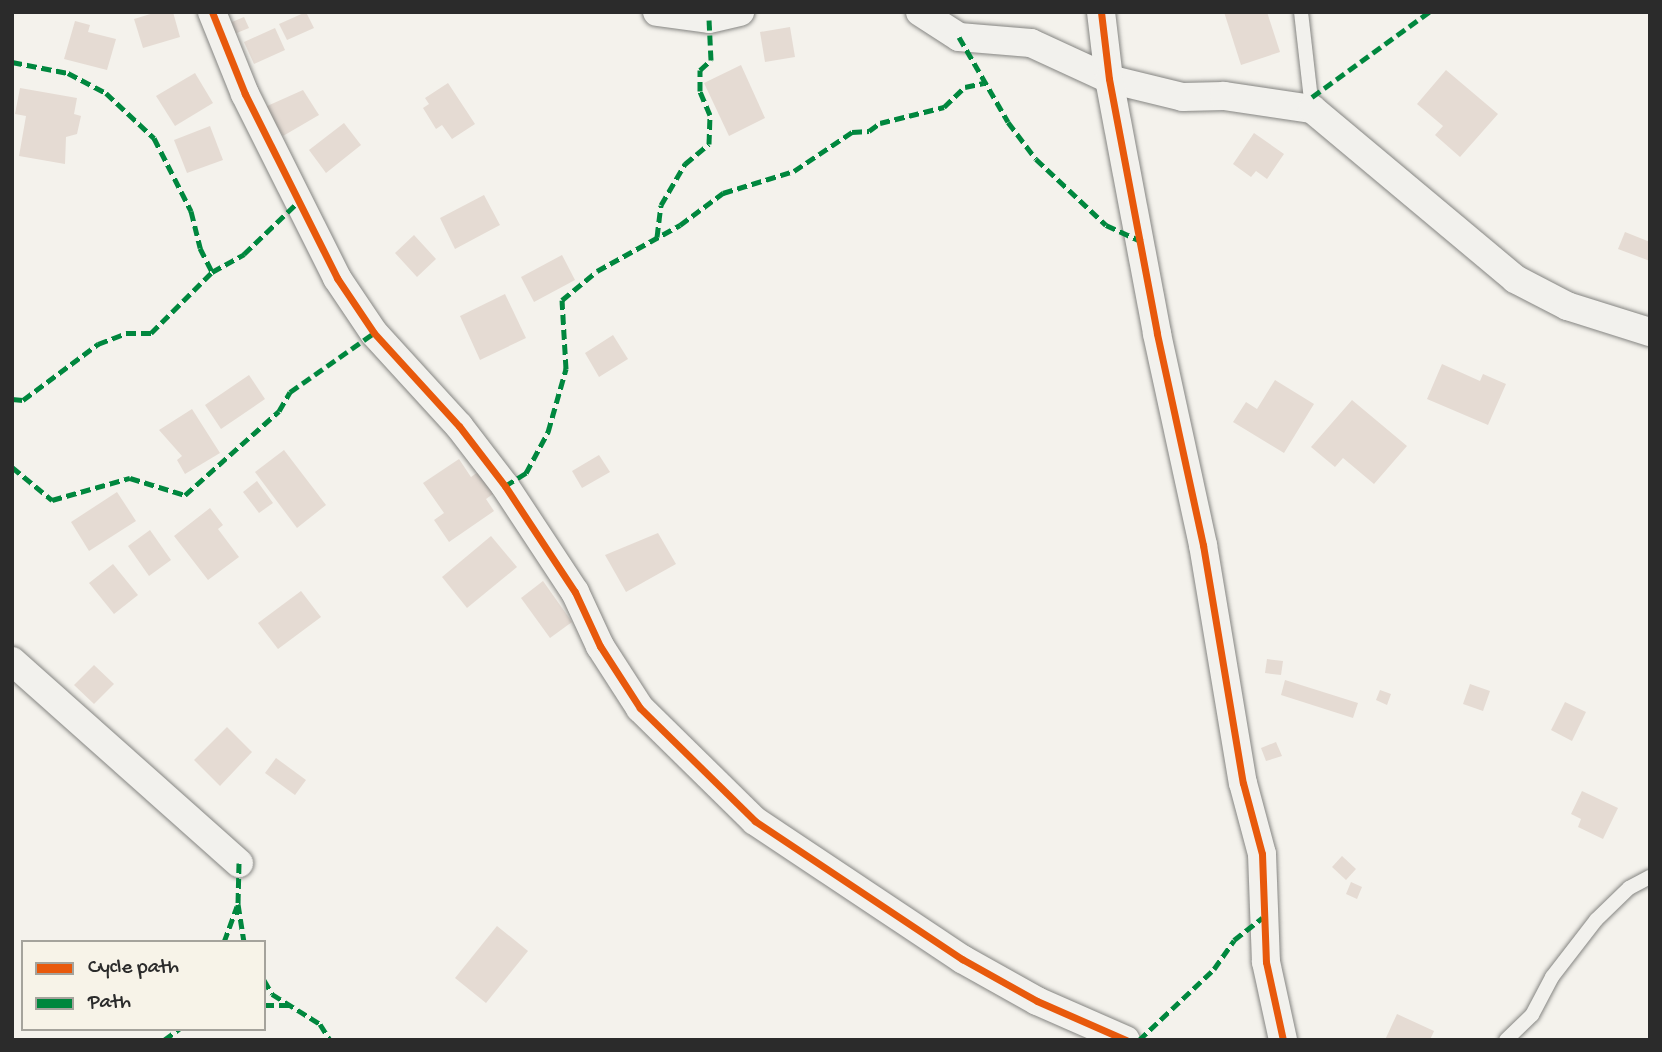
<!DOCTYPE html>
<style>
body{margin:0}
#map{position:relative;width:1662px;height:1052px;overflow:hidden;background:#f4f2ec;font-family:"Gochi Hand",sans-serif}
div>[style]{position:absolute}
.building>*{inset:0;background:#e5dbd3}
.roads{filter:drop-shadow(0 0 2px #858582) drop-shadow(0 0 2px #858582)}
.lane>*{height:14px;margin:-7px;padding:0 7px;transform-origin:7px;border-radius:7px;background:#f2f1ed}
.street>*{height:28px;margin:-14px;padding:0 14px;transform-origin:14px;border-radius:14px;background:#f2f1ed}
.quiet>*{height:5px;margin-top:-2.5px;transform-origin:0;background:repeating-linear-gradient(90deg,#00873e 0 10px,transparent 0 15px)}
.cycleway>*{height:7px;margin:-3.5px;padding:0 3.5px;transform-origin:3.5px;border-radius:3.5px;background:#e8590c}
span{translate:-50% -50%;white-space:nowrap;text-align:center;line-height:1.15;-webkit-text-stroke:7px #f7f3e8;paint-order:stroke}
.frame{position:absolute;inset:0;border:14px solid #2b2b2b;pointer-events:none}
.legend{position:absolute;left:21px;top:940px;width:245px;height:91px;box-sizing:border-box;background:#f7f3e8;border:2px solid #a5a39c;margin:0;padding:9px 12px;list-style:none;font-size:21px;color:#2b2b2b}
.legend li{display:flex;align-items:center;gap:14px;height:35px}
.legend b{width:35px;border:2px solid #a5a39c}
</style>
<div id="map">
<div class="building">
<div style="clip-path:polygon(157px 12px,173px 12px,180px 37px,143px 48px,134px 19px)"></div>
<div style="clip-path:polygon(306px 12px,314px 28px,287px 40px,279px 24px)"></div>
<div style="clip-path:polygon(1224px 12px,1267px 12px,1280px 52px,1241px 65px)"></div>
<div style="clip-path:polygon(244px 17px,249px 28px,232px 35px,227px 24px)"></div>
<div style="clip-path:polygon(75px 21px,90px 25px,88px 32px,116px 39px,107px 70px,64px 59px)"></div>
<div style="clip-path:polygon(790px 27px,795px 57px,765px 62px,760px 32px)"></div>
<div style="clip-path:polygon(275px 28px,285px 50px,254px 64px,244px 42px)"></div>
<div style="clip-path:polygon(741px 65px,765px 118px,729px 136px,704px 83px)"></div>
<div style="clip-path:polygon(1446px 70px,1498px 114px,1460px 157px,1435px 135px,1443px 126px,1417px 104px)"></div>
<div style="clip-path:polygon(195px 73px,213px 103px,175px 126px,156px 96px)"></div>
<div style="clip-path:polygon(448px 83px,475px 124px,452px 139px,442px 125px,436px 129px,423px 108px,429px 104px,425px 98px)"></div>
<div style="clip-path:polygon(20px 88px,77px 98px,74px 114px,81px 116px,77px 134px,66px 137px,65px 164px,19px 156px,26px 116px,15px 114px)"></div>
<div style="clip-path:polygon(303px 90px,319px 115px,283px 136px,265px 107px)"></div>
<div style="clip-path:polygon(344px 123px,361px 145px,326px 173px,309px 150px)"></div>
<div style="clip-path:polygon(210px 126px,223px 160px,187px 173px,174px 140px)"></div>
<div style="clip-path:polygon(1254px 133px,1284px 154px,1267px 179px,1256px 171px,1251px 177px,1233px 164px)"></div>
<div style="clip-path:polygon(484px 195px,500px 225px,455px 249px,440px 218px)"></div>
<div style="clip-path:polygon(1625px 232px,1650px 242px,1650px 261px,1618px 249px)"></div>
<div style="clip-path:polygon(414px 235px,436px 259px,417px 277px,395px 253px)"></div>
<div style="clip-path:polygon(562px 255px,575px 280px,534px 302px,521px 277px)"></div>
<div style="clip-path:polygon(505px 294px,526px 338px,480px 360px,460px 316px)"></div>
<div style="clip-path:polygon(613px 335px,628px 359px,599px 377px,585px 353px)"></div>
<div style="clip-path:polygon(1442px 364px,1480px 381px,1483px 374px,1506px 384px,1488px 425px,1427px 399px)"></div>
<div style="clip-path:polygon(249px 375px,265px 399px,221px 429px,205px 405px)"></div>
<div style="clip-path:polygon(1275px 380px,1314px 404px,1284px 453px,1233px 422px,1246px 402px,1257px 409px)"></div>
<div style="clip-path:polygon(1352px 400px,1407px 446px,1374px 484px,1343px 458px,1335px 467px,1311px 447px)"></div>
<div style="clip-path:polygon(192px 409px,220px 453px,185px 474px,177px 460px,182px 456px,159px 430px)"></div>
<div style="clip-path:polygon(284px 450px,326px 505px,297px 528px,255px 472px)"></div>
<div style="clip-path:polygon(599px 455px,610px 472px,582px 488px,572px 471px)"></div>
<div style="clip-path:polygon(459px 459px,471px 477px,478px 472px,493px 494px,486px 499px,494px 511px,449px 542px,434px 520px,444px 513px,423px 483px)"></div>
<div style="clip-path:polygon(257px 481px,273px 503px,259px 513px,243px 492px)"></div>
<div style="clip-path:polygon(117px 492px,136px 521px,89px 551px,71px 522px)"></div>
<div style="clip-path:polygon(210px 508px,223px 525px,218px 529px,239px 557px,208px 580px,174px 536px)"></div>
<div style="clip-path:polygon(150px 530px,171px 560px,149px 576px,128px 546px)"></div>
<div style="clip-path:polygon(658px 533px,676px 564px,626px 592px,605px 555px)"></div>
<div style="clip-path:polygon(491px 536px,517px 567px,467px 608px,442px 577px)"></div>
<div style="clip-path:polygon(113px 564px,138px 595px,114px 614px,89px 583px)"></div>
<div style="clip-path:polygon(543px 581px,572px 622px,550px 638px,521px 598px)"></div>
<div style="clip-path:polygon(301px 591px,321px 617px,278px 649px,258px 623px)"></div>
<div style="clip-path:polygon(1267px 659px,1283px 661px,1281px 675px,1265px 673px)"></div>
<div style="clip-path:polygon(94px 665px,114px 684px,94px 704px,74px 685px)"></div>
<div style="clip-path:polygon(1285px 680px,1358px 703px,1353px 718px,1281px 695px)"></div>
<div style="clip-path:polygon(1470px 684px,1490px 691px,1483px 711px,1463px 704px)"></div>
<div style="clip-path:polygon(1380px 690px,1391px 694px,1387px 705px,1376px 700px)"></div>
<div style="clip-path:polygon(1565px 702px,1586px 712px,1572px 741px,1551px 730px)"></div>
<div style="clip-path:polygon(227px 727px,252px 752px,220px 786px,194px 760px)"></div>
<div style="clip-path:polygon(1276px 742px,1282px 756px,1266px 761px,1261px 748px)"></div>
<div style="clip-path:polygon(276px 758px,306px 780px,295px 795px,265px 773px)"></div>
<div style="clip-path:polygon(1582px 791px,1618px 808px,1603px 839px,1578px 827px,1581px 819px,1571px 814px)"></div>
<div style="clip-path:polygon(1342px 856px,1356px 869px,1346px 880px,1332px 867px)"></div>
<div style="clip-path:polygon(1351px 882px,1362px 887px,1357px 899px,1346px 894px)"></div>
<div style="clip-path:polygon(497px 926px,528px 951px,486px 1003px,455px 978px)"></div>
<div style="clip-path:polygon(1397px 1014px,1434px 1031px,1430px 1040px,1385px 1040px)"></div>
</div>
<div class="roads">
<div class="lane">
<div style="left:1301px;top:12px;width:98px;rotate:83.5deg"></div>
<div style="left:1506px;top:1040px;width:36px;rotate:-44deg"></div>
<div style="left:1532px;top:1015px;width:43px;rotate:-62.2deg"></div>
<div style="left:1552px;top:977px;width:72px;rotate:-52.3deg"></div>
<div style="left:1596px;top:920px;width:46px;rotate:-44.1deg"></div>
<div style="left:1629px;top:888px;width:24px;rotate:-28deg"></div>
</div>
<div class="street">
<div style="left:212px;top:12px;width:88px;rotate:68.1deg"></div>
<div style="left:245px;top:94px;width:206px;rotate:63.4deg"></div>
<div style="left:337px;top:278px;width:66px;rotate:56.1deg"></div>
<div style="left:374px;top:333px;width:126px;rotate:47.6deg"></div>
<div style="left:459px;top:426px;width:76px;rotate:52.5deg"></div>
<div style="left:505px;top:486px;width:127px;rotate:56.6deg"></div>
<div style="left:575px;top:592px;width:60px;rotate:65.2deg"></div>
<div style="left:600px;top:646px;width:74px;rotate:57.2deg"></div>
<div style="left:640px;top:708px;width:161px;rotate:44.5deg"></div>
<div style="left:755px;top:821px;width:249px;rotate:33.7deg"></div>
<div style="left:962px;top:959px;width:86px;rotate:29.2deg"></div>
<div style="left:1037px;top:1001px;width:97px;rotate:23.7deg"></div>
<div style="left:657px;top:12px;width:52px;rotate:7.7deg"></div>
<div style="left:709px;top:19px;width:32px;rotate:-13deg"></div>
<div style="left:920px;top:12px;width:46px;rotate:32.7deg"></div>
<div style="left:959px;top:37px;width:72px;rotate:4.8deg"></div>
<div style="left:1031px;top:43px;width:86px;rotate:24.8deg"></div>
<div style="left:1109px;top:79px;width:76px;rotate:13.7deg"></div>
<div style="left:1183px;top:97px;width:41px;rotate:-1.4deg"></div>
<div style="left:1224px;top:96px;width:89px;rotate:8.4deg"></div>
<div style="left:1312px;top:109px;width:265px;rotate:39.9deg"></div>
<div style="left:1515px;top:279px;width:59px;rotate:27.4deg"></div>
<div style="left:1567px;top:306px;width:87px;rotate:17.4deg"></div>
<div style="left:1101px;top:12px;width:67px;rotate:83.2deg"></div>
<div style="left:1109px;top:79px;width:259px;rotate:79.3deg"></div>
<div style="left:1157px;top:334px;width:216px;rotate:77.7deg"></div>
<div style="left:1203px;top:545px;width:241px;rotate:80.5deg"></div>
<div style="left:1243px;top:783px;width:73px;rotate:75deg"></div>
<div style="left:1262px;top:854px;width:108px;rotate:87.9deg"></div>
<div style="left:1266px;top:962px;width:80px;rotate:77.7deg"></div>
<div style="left:12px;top:661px;width:304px;rotate:41.7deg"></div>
</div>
</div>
<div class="quiet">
<div style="left:959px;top:37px;width:98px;rotate:60deg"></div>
<div style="left:1008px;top:122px;width:46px;rotate:52.9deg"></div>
<div style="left:1036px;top:159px;width:96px;rotate:43.3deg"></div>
<div style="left:1106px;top:225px;width:41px;rotate:24.7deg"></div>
<div style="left:12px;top:62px;width:57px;rotate:11.1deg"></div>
<div style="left:68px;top:73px;width:43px;rotate:27.8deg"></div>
<div style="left:106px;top:93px;width:66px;rotate:43.2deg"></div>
<div style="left:154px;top:138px;width:82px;rotate:63.1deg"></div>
<div style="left:191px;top:211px;width:38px;rotate:76deg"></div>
<div style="left:200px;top:248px;width:27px;rotate:63deg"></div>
<div style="left:1312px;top:97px;width:145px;rotate:-36deg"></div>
<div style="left:657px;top:237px;width:32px;rotate:-83deg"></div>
<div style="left:661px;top:205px;width:48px;rotate:-59.7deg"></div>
<div style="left:685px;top:164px;width:31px;rotate:-40deg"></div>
<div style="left:709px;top:144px;width:29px;rotate:-88deg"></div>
<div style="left:710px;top:115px;width:26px;rotate:-113deg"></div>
<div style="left:700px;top:91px;width:21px;rotate:-90deg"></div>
<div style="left:700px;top:70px;width:15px;rotate:-42deg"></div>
<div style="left:711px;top:60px;width:41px;rotate:-92.8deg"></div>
<div style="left:12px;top:399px;width:11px;rotate:5deg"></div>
<div style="left:23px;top:400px;width:94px;rotate:-36.7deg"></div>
<div style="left:98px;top:344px;width:30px;rotate:-21deg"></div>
<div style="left:126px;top:333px;width:25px"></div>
<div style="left:151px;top:333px;width:86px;rotate:-45deg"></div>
<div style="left:212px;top:272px;width:37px;rotate:-29deg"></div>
<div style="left:244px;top:254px;width:74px;rotate:-43.9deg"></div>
<div style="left:12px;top:467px;width:52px;rotate:39.5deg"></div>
<div style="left:52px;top:500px;width:81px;rotate:-15.8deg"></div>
<div style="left:130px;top:478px;width:58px;rotate:17.2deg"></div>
<div style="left:185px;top:495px;width:126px;rotate:-41.8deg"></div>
<div style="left:279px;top:411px;width:22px;rotate:-60deg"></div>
<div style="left:290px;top:392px;width:103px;rotate:-35.1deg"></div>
<div style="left:505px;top:486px;width:25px;rotate:-32deg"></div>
<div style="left:526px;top:473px;width:47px;rotate:-61.8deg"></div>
<div style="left:548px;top:432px;width:66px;rotate:-74.1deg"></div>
<div style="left:566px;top:369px;width:69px;rotate:-93.3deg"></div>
<div style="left:562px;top:300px;width:45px;rotate:-39.6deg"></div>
<div style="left:597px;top:271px;width:95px;rotate:-29deg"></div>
<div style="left:680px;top:225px;width:54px;rotate:-36.7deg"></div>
<div style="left:723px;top:193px;width:74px;rotate:-17.2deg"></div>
<div style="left:794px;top:171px;width:70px;rotate:-33.9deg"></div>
<div style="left:852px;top:132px;width:17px;rotate:-3deg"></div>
<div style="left:869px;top:131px;width:14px;rotate:-36deg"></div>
<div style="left:880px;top:123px;width:66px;rotate:-14deg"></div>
<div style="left:944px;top:107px;width:29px;rotate:-44deg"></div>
<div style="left:965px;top:87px;width:19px;rotate:-12deg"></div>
<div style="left:239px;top:863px;width:41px;rotate:91.4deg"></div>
<div style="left:238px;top:904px;width:38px;rotate:81deg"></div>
<div style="left:224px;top:942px;width:38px;rotate:-70deg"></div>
<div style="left:264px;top:980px;width:16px;rotate:60deg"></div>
<div style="left:272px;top:994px;width:57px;rotate:32deg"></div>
<div style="left:320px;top:1024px;width:19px;rotate:58deg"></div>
<div style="left:264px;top:1005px;width:25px"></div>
<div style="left:164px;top:1040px;width:19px;rotate:-36deg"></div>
<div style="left:1139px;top:1040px;width:103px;rotate:-43.4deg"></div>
<div style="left:1214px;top:969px;width:35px;rotate:-55deg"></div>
<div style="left:1234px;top:940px;width:36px;rotate:-38deg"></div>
</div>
<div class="cycleway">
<div style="left:212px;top:12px;width:88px;rotate:68.1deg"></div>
<div style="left:245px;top:94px;width:206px;rotate:63.4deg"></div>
<div style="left:337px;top:278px;width:66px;rotate:56.1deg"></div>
<div style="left:374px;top:333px;width:126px;rotate:47.6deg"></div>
<div style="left:459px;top:426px;width:76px;rotate:52.5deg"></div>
<div style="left:505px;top:486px;width:127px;rotate:56.6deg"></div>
<div style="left:575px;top:592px;width:60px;rotate:65.2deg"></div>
<div style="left:600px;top:646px;width:74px;rotate:57.2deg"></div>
<div style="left:640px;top:708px;width:161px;rotate:44.5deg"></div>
<div style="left:755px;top:821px;width:249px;rotate:33.7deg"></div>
<div style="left:962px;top:959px;width:86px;rotate:29.2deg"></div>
<div style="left:1037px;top:1001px;width:97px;rotate:23.7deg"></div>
<div style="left:1101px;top:12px;width:67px;rotate:83.2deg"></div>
<div style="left:1109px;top:79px;width:259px;rotate:79.3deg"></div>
<div style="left:1157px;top:334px;width:216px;rotate:77.7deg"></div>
<div style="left:1203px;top:545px;width:241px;rotate:80.5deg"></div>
<div style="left:1243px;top:783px;width:73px;rotate:75deg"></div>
<div style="left:1262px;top:854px;width:108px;rotate:87.9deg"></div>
<div style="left:1266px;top:962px;width:80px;rotate:77.7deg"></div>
</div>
<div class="frame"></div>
<ul class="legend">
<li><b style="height:9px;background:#e8590c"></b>Cycle path</li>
<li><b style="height:9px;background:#00873e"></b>Path</li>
</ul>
</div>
